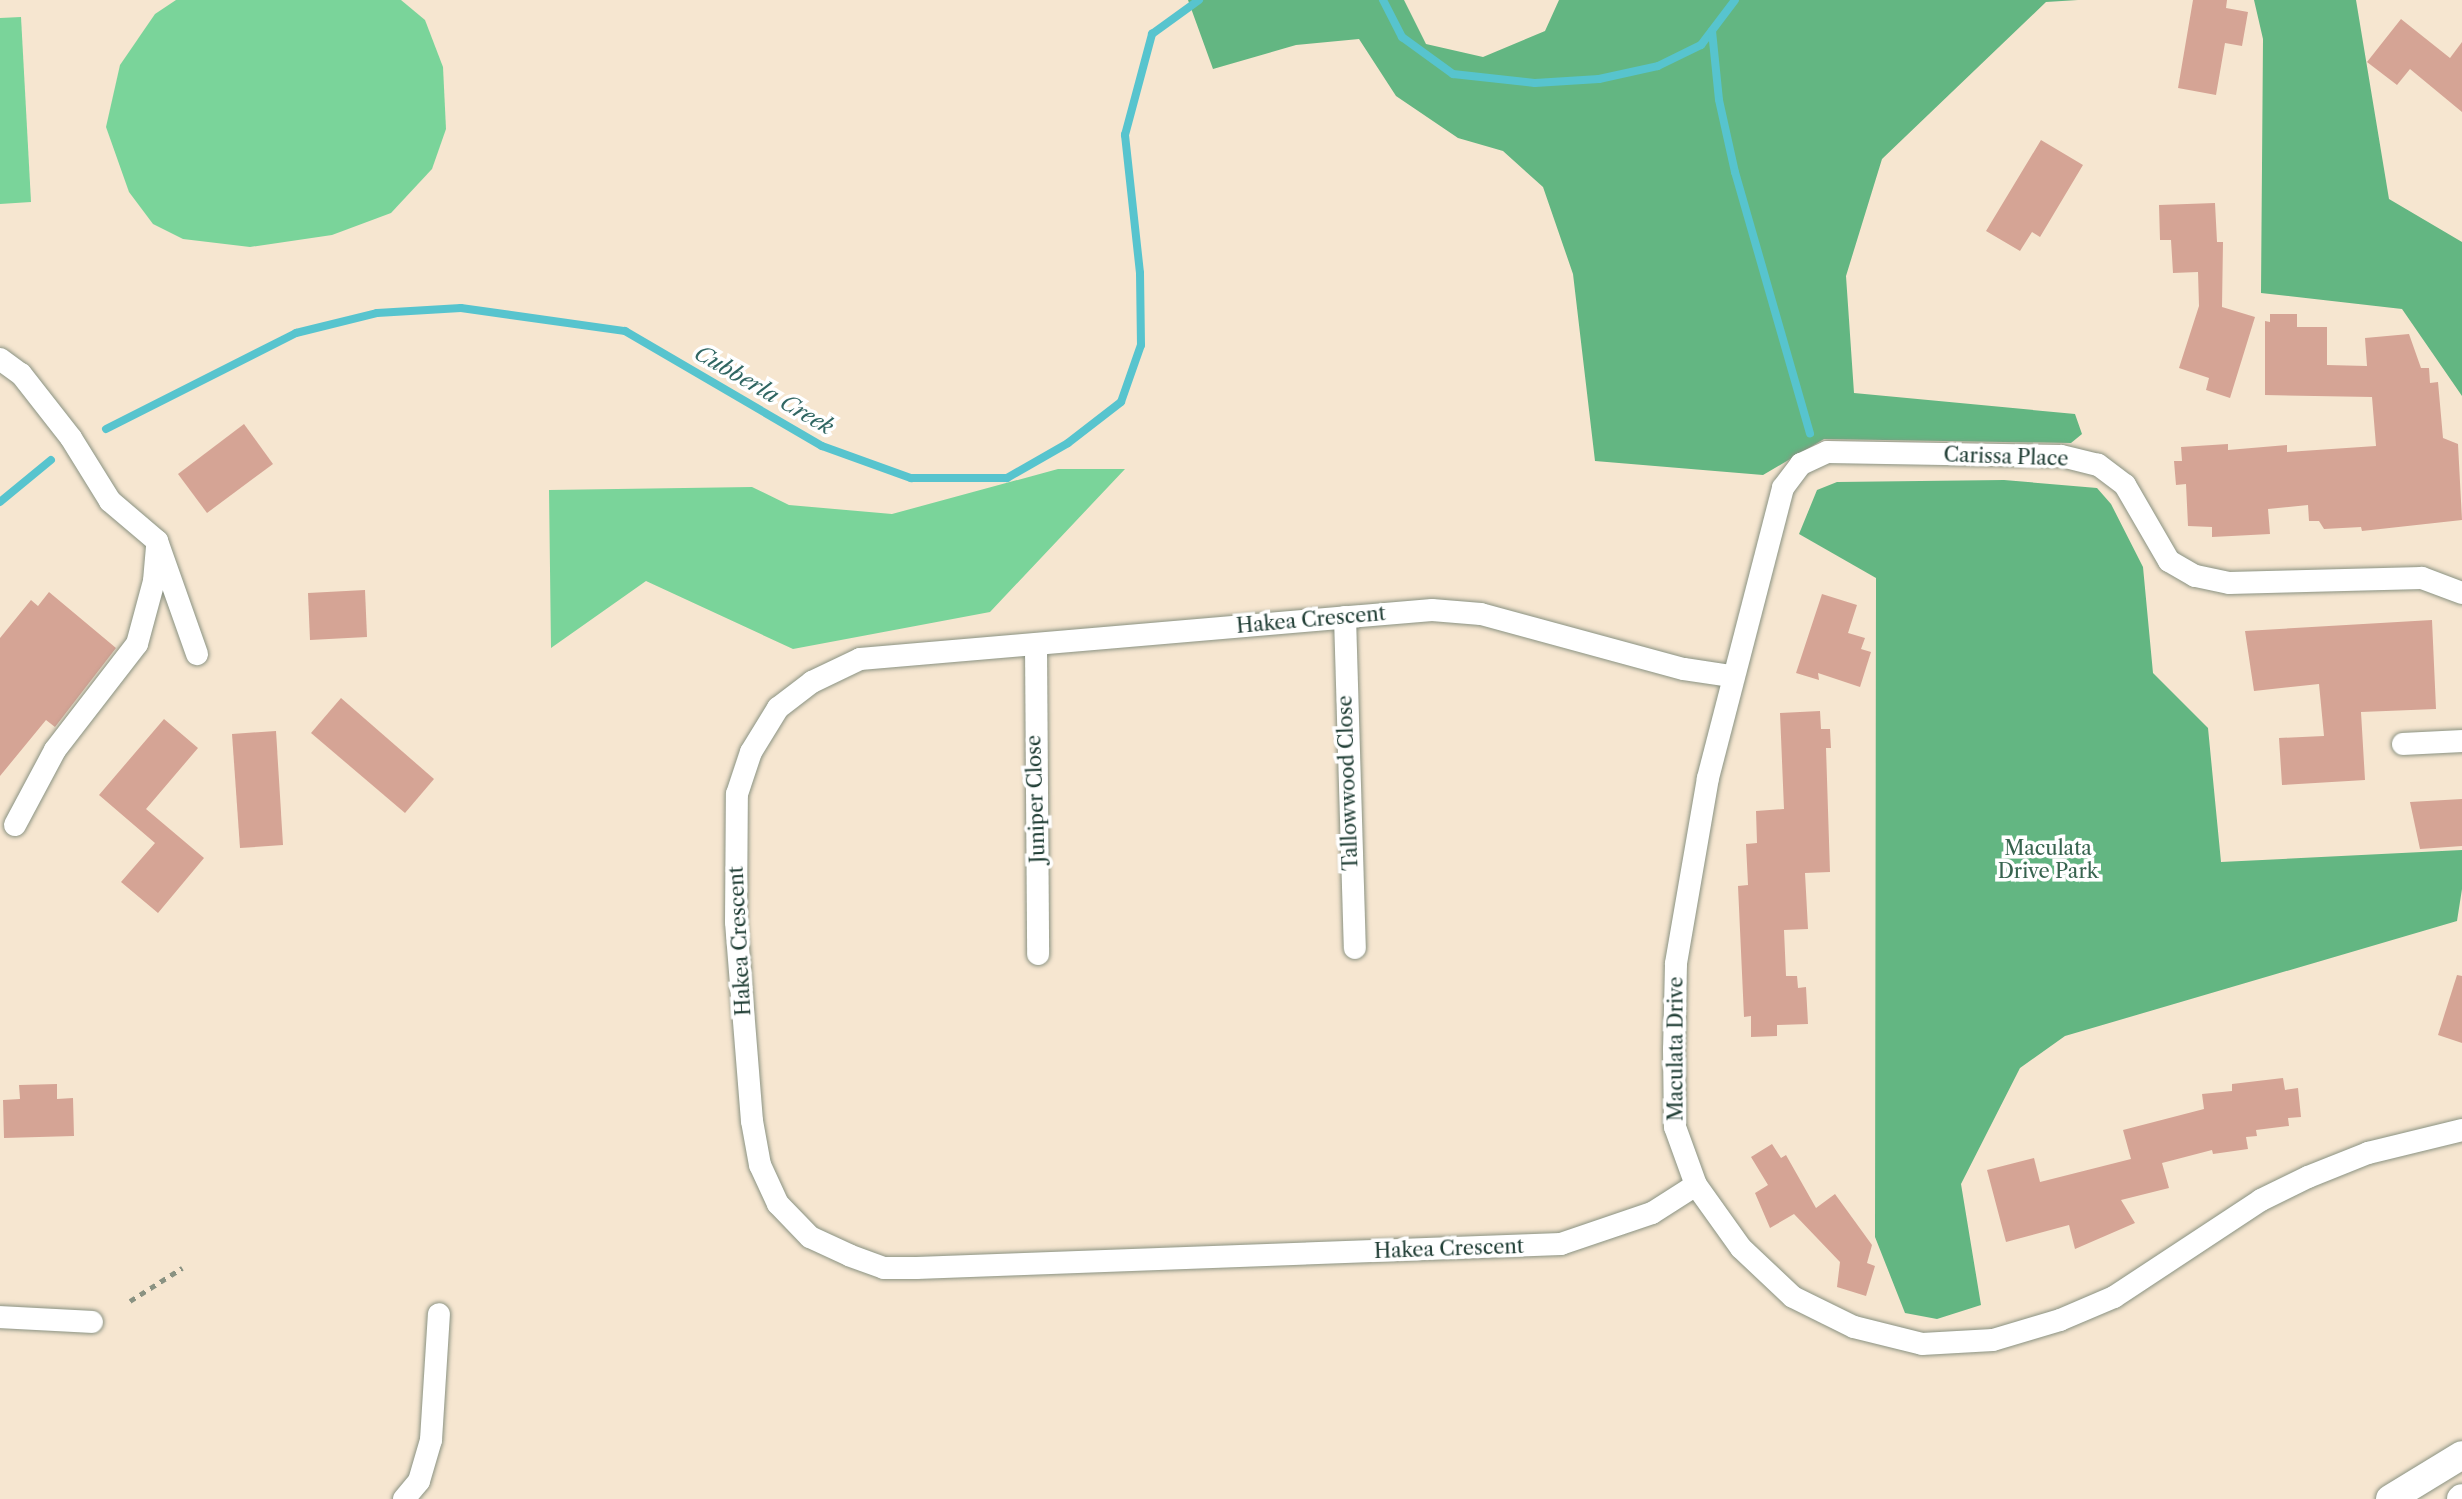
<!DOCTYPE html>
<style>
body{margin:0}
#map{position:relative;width:2462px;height:1499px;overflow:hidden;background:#f6e6d0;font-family:"Libre Caslon Text",serif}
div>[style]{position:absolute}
.green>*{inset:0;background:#7ad49a}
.forest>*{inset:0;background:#63b682}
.stream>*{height:8px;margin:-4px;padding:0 4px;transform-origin:4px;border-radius:4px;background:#57c4ce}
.building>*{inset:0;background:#d5a495}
.path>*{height:5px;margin-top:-2.5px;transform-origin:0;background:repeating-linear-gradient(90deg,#8a9282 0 6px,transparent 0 12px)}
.roads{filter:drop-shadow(0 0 2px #8a9282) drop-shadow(0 0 2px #8a9282)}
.minor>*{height:22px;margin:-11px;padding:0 11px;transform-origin:11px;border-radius:11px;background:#fff}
.tertiary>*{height:28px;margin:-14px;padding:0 14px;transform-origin:14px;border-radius:14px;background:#fff}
span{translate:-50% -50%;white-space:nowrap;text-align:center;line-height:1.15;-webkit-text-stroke:7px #fff;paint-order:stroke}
.street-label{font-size:20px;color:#1f3d34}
.park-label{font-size:20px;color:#36634e}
.water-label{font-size:22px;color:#306662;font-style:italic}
</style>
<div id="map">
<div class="green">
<div style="clip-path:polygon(176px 0,401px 0,425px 20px,443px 67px,446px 129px,432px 169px,391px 213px,332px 235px,250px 247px,183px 239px,153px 224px,129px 192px,106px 127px,120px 65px,155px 14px)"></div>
<div style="clip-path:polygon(21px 17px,31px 202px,0 204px,0 18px)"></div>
<div style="clip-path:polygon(1058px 469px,1125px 469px,990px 612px,793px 649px,646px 581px,551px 648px,549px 490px,752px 487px,789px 505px,892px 514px)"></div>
</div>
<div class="forest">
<div style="clip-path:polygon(1188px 0,1404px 0,1426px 44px,1483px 57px,1545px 31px,1559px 0,2078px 0,2046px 2px,1882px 159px,1846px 276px,1854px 393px,2075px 414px,2082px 434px,2071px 443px,1824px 439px,1763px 475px,1595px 461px,1573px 274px,1543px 187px,1503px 151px,1458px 138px,1396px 96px,1359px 39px,1296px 45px,1213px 69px)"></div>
<div style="clip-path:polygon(2254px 0,2356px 0,2389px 199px,2462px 242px,2462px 396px,2402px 309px,2261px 293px,2263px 39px)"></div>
<div style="clip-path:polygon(2004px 480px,2097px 488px,2111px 504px,2143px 567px,2153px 673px,2208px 728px,2221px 862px,2462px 850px,2462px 889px,2457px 921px,2065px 1036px,2020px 1068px,1961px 1184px,1981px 1305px,1937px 1319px,1905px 1313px,1875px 1237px,1876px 578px,1799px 534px,1817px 490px,1837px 482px)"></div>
</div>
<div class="stream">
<div style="left:1383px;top:0;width:42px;rotate:62.8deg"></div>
<div style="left:1402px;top:37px;width:63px;rotate:36deg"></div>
<div style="left:1453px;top:74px;width:82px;rotate:6.3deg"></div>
<div style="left:1535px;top:83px;width:64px;rotate:-3.6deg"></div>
<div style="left:1599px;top:79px;width:60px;rotate:-12.4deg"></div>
<div style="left:1658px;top:66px;width:48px;rotate:-26deg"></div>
<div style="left:1701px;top:45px;width:56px;rotate:-52.9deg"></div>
<div style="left:1712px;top:31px;width:69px;rotate:84.2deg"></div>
<div style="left:1719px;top:100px;width:74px;rotate:77.5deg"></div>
<div style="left:1735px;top:172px;width:272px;rotate:74deg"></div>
<div style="left:106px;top:429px;width:213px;rotate:-26.8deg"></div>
<div style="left:296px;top:333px;width:83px;rotate:-13.9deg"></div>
<div style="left:377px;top:313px;width:84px;rotate:-3.4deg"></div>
<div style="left:461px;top:308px;width:166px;rotate:8deg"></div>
<div style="left:625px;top:331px;width:228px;rotate:30.3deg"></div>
<div style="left:822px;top:446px;width:95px;rotate:19.8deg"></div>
<div style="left:911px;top:478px;width:96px"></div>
<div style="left:1007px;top:478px;width:70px;rotate:-29.8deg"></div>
<div style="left:1068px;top:443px;width:67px;rotate:-37.7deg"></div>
<div style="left:1121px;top:402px;width:60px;rotate:-70.7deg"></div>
<div style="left:1141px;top:345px;width:72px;rotate:-90.8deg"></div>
<div style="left:1140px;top:273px;width:139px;rotate:-96.2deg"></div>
<div style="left:1125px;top:135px;width:105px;rotate:-75deg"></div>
<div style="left:1152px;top:34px;width:58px;rotate:-35.9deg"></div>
<div style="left:0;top:502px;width:66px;rotate:-39.5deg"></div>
</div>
<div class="building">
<div style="clip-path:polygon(2193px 0,2227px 0,2226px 8px,2248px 12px,2242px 46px,2225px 43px,2216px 95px,2178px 88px)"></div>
<div style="clip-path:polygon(2401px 19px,2450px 58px,2462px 42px,2462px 112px,2410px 69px,2397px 85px,2367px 62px)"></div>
<div style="clip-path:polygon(2041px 140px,2083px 165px,2040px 237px,2032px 232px,2020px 251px,1986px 231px)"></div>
<div style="clip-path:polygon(2215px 203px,2217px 242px,2223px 242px,2222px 307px,2255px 317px,2230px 398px,2206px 390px,2209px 378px,2179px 368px,2199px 306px,2198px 272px,2173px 273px,2171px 240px,2160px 240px,2159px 205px)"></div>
<div style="clip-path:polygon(2270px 314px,2297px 314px,2297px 327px,2327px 327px,2327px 365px,2367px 366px,2365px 338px,2409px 334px,2421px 368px,2429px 368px,2430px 383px,2438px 382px,2443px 438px,2458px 444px,2462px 520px,2362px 531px,2361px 527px,2324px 529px,2319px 521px,2309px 521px,2308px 505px,2268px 509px,2270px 534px,2212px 537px,2212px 527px,2188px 526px,2186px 484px,2176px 485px,2174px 461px,2182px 461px,2181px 447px,2228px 444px,2228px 450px,2287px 445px,2287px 452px,2376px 446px,2372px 397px,2265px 395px,2265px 321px,2270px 322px)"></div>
<div style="clip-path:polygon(244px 424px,273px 464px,207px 513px,178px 474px)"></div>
<div style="clip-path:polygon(365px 590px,367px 637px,310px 640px,308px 593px)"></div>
<div style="clip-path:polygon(49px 592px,116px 648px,55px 727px,46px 720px,0 776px,0 638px,31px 600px,38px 606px)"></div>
<div style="clip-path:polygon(1822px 594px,1857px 605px,1848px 633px,1865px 638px,1861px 649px,1871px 652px,1860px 687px,1818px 673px,1819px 680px,1796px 673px)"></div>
<div style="clip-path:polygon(2432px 620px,2436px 709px,2361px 712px,2365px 780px,2282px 785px,2279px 738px,2324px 736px,2319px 684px,2254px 691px,2245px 631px)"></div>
<div style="clip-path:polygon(341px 698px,434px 779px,405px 813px,311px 733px)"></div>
<div style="clip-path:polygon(1820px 711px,1821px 729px,1830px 729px,1831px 748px,1826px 748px,1830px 872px,1805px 873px,1808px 929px,1784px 930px,1786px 976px,1797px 976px,1798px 988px,1806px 987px,1808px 1024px,1777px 1025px,1777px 1036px,1751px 1037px,1751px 1016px,1744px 1017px,1738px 886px,1748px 885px,1746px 844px,1757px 843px,1756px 811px,1784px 809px,1780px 713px)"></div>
<div style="clip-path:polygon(164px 719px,198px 748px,146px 809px,204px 858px,158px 913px,121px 882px,155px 843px,99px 795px)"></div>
<div style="clip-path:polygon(276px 731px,283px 845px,240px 848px,232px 734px)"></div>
<div style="clip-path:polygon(2462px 799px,2462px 846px,2420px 849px,2410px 802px)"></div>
<div style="clip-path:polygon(2457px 975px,2462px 976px,2462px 1043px,2438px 1035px)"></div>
<div style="clip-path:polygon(2283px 1078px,2285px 1090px,2298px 1088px,2301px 1117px,2288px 1118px,2289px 1126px,2256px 1130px,2257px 1136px,2246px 1137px,2248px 1149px,2213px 1154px,2212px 1150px,2162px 1163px,2169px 1188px,2121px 1200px,2135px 1223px,2075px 1249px,2069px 1225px,2006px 1242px,1987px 1170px,2034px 1158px,2040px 1182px,2131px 1159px,2123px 1130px,2204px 1109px,2202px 1094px,2232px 1091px,2232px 1084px)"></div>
<div style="clip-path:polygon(57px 1084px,57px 1099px,73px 1098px,74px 1136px,4px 1138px,3px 1100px,20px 1099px,19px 1085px)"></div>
<div style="clip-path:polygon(1772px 1144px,1781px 1158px,1786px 1155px,1816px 1208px,1835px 1194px,1872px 1245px,1867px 1263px,1875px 1266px,1866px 1296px,1837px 1287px,1840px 1262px,1794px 1214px,1770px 1228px,1755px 1193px,1768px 1185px,1751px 1157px)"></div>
</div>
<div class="path">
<div style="left:130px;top:1301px;width:62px;rotate:-32.4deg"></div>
</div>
<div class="roads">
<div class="minor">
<div style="left:0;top:359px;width:26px;rotate:36deg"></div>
<div style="left:21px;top:374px;width:81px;rotate:52deg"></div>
<div style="left:71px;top:438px;width:74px;rotate:58.2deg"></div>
<div style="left:110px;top:501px;width:62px;rotate:40.4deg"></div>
<div style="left:157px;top:541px;width:120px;rotate:70.5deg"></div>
<div style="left:2462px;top:593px;width:43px;rotate:-159.4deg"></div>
<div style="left:2422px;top:578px;width:193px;rotate:178.5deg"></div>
<div style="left:2229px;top:583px;width:35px;rotate:-168deg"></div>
<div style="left:2195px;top:576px;width:30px;rotate:-150deg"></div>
<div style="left:2169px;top:561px;width:88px;rotate:-120.1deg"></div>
<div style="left:2125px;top:485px;width:34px;rotate:-143deg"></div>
<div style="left:2098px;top:465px;width:38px;rotate:-166deg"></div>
<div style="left:2061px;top:456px;width:234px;rotate:-179deg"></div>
<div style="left:1827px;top:452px;width:29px;rotate:155deg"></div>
<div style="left:1801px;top:464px;width:30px;rotate:127deg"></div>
<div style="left:1783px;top:488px;width:300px;rotate:104.5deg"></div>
<div style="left:1708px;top:778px;width:189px;rotate:99.8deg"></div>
<div style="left:1676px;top:964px;width:85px;rotate:91.3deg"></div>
<div style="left:1674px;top:1049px;width:78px;rotate:89.3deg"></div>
<div style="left:1675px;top:1127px;width:62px;rotate:70.1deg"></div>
<div style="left:1696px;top:1185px;width:77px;rotate:54.5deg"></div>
<div style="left:1741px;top:1248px;width:71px;rotate:43.3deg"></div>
<div style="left:1793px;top:1297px;width:68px;rotate:26.2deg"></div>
<div style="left:1854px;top:1327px;width:70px;rotate:14deg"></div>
<div style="left:1922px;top:1344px;width:71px;rotate:-3.2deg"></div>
<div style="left:1993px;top:1340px;width:70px;rotate:-16.6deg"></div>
<div style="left:2060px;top:1320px;width:59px;rotate:-23.1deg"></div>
<div style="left:2114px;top:1297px;width:176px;rotate:-33.4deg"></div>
<div style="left:2261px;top:1200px;width:52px;rotate:-26.1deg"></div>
<div style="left:2308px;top:1177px;width:65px;rotate:-21.8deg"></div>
<div style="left:2368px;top:1153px;width:97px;rotate:-13.7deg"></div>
<div style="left:1345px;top:617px;width:331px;rotate:88.3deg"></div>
<div style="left:1036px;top:645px;width:309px;rotate:89.6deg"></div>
<div style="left:2403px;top:744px;width:59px;rotate:-2.9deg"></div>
<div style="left:15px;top:825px;width:85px;rotate:-61.9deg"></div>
<div style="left:55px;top:750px;width:134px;rotate:-52.3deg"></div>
<div style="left:137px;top:644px;width:65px;rotate:-74.9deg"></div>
<div style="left:154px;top:581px;width:38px;rotate:-85deg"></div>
<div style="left:1696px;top:1185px;width:52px;rotate:147.5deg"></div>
<div style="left:1652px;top:1213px;width:96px;rotate:161.2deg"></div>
<div style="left:1561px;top:1244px;width:645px;rotate:177.87deg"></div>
<div style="left:916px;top:1268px;width:32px;rotate:180deg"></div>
<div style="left:884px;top:1268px;width:37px;rotate:-160deg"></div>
<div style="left:849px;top:1255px;width:43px;rotate:-155.2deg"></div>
<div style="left:810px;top:1237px;width:46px;rotate:-134.1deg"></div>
<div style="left:778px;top:1204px;width:43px;rotate:-114.8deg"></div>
<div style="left:760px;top:1165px;width:45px;rotate:-100.3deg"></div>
<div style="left:752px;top:1121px;width:200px;rotate:-94.6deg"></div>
<div style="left:736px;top:922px;width:128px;rotate:-89.6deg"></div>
<div style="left:737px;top:794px;width:44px;rotate:-71.6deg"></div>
<div style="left:751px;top:752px;width:52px;rotate:-58.5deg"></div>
<div style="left:778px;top:708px;width:43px;rotate:-37.4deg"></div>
<div style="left:812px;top:682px;width:53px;rotate:-25.6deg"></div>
<div style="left:860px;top:659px;width:574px;rotate:-4.9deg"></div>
<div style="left:1432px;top:610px;width:49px;rotate:4.7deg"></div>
<div style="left:1481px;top:614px;width:210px;rotate:15.2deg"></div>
<div style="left:1684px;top:669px;width:48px;rotate:8.5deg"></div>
<div style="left:0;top:1317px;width:92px;rotate:3.1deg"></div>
<div style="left:404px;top:1499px;width:23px;rotate:-50deg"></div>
<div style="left:419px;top:1481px;width:43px;rotate:-73.7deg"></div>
<div style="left:431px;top:1440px;width:126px;rotate:-86.4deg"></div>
</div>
<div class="tertiary">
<div style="left:2390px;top:1499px;width:84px;rotate:-31.4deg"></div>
<div style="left:2461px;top:1499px;width:1px;rotate:-45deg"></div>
</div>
</div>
<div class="street-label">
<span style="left:2006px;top:457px;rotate:2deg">Carissa Place</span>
<span style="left:1311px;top:620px;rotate:-5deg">Hakea Crescent</span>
<span style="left:1348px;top:783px;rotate:-92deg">Tallowwood Close</span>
<span style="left:1036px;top:799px;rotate:-92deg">Juniper Close</span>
<span style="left:740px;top:941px;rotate:-93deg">Hakea Crescent</span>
<span style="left:1676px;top:1049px;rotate:-90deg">Maculata Drive</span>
<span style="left:1449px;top:1249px;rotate:-2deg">Hakea Crescent</span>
</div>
<div class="park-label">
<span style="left:2048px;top:860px">Maculata<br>Drive Park</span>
</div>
<div class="water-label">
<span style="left:764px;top:390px;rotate:30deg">Cubberla Creek</span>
</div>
</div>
